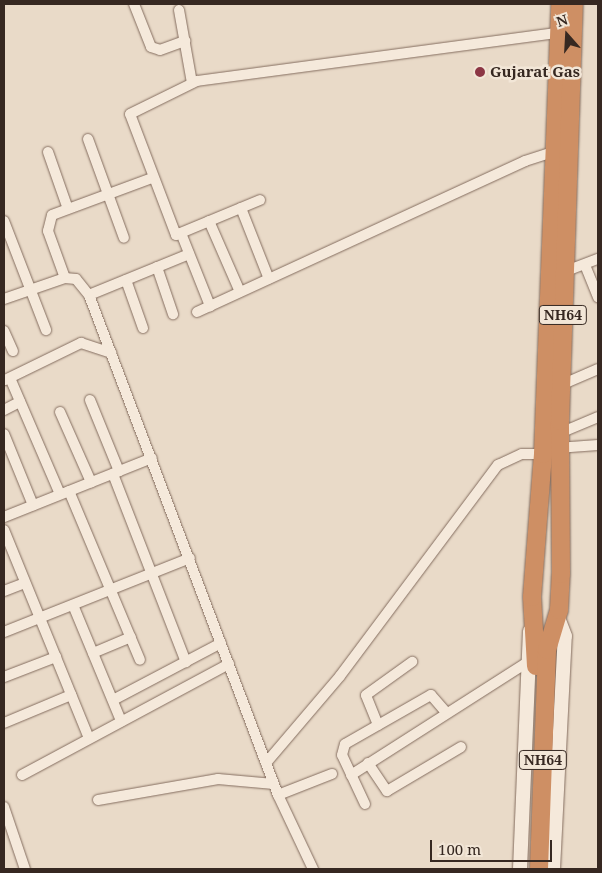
<!DOCTYPE html>
<style>
body{margin:0}
#map{position:relative;width:602px;height:873px;overflow:hidden;background:#e9dac8;font-family:"Noto Serif",serif}
div>[style]{position:absolute}
.roads{filter:drop-shadow(0 0 1px #846d5f) drop-shadow(0 0 1px #846d5f)}
.street>*{height:10px;margin:-5px;padding:0 5px;transform-origin:5px;border-radius:5px;background:#f5e9db}
.secondary>*{height:14px;margin:-7px;padding:0 7px;transform-origin:7px;border-radius:7px;background:#f5e9db}
.highway>*{height:18px;margin:-9px;padding:0 9px;transform-origin:9px;border-radius:9px;background:#ce8f64}
.dots>*{width:14px;height:14px;translate:-50% -50%;box-sizing:border-box;border:2px solid #f2e6d7;border-radius:50%}
span{translate:-50% -50%;white-space:nowrap;text-align:center;line-height:1.15;-webkit-text-stroke:5px #f2e6d7;paint-order:stroke}
.shield-label span{padding:1px 4px;background:#f2e6d7;border:1px solid;border-radius:4px;-webkit-text-stroke-width:0}
.shield-label{font-size:14px;color:#362821;font-weight:700}
.poi-label{font-size:15px;color:#362821;font-weight:700}
.left{translate:0 -50%;text-align:left}
.frame{position:absolute;inset:0;border:5px solid #362821;pointer-events:none}
.north{position:absolute;left:542px;top:10px;width:50px;height:50px;-webkit-text-stroke:4px #f2e6d7;paint-order:stroke;rotate:341deg;font-size:14px;font-weight:700;line-height:20px;text-align:center;color:#362821}
.north::after{content:'';display:block;margin:auto;width:18px;height:22px;background:#362821;clip-path:polygon(50% 0,100% 100%,50% 72%,0 100%)}
.scale{position:absolute;left:430px;top:840px;width:122px;height:22px;box-sizing:border-box;border:2px solid #362821;border-top:0;padding-left:6px;font-size:15px;line-height:18px;white-space:nowrap;color:#362821;-webkit-text-stroke:4px #f2e6d7;paint-order:stroke}
</style>
<div id="map">
<div class="roads">
<div class="street">
<div style="left:134px;top:4px;width:46px;rotate:68.4deg"></div>
<div style="left:151px;top:47px;width:9px;rotate:18deg"></div>
<div style="left:160px;top:50px;width:27px;rotate:-20deg"></div>
<div style="left:179px;top:10px;width:74px;rotate:79.9deg"></div>
<div style="left:88px;top:139px;width:105px;rotate:70deg"></div>
<div style="left:48px;top:152px;width:60px;rotate:70.7deg"></div>
<div style="left:260px;top:200px;width:91px;rotate:157.4deg"></div>
<div style="left:176px;top:235px;width:129px;rotate:-110.8deg"></div>
<div style="left:130px;top:114px;width:75px;rotate:-26.2deg"></div>
<div style="left:197px;top:81px;width:365px;rotate:-7.6deg"></div>
<div style="left:241px;top:208px;width:76px;rotate:68.5deg"></div>
<div style="left:4px;top:221px;width:117px;rotate:68.9deg"></div>
<div style="left:209px;top:221px;width:77px;rotate:66.4deg"></div>
<div style="left:181px;top:233px;width:79px;rotate:68.3deg"></div>
<div style="left:585px;top:265px;width:35px;rotate:68deg"></div>
<div style="left:157px;top:267px;width:50px;rotate:71.2deg"></div>
<div style="left:561px;top:273px;width:40px;rotate:-21deg"></div>
<div style="left:65px;top:278px;width:50px;rotate:-109.9deg"></div>
<div style="left:48px;top:231px;width:16px;rotate:-76deg"></div>
<div style="left:52px;top:215px;width:107px;rotate:-20.3deg"></div>
<div style="left:126px;top:280px;width:51px;rotate:70.5deg"></div>
<div style="left:89px;top:295px;width:108px;rotate:-22.3deg"></div>
<div style="left:4px;top:299px;width:65px;rotate:-19deg"></div>
<div style="left:65px;top:278px;width:11px;rotate:5deg"></div>
<div style="left:76px;top:279px;width:21px;rotate:51deg"></div>
<div style="left:89px;top:295px;width:535px;rotate:69.29deg"></div>
<div style="left:278px;top:795px;width:82px;rotate:64.7deg"></div>
<div style="left:197px;top:312px;width:361px;rotate:-24.7deg"></div>
<div style="left:525px;top:161px;width:35px;rotate:-18deg"></div>
<div style="left:4px;top:331px;width:22px;rotate:66deg"></div>
<div style="left:10px;top:378px;width:126px;rotate:66.7deg"></div>
<div style="left:5px;top:380px;width:85px;rotate:-26deg"></div>
<div style="left:81px;top:343px;width:32px;rotate:18deg"></div>
<div style="left:561px;top:385px;width:40px;rotate:-23.4deg"></div>
<div style="left:90px;top:400px;width:77px;rotate:67.8deg"></div>
<div style="left:4px;top:410px;width:18px;rotate:-27deg"></div>
<div style="left:60px;top:412px;width:77px;rotate:66.1deg"></div>
<div style="left:560px;top:433px;width:41px;rotate:-22.8deg"></div>
<div style="left:4px;top:434px;width:77px;rotate:67.8deg"></div>
<div style="left:557px;top:448px;width:41px;rotate:-4.2deg"></div>
<div style="left:113px;top:474px;width:202px;rotate:68.8deg"></div>
<div style="left:69px;top:491px;width:183px;rotate:67.2deg"></div>
<div style="left:4px;top:517px;width:159px;rotate:-21.7deg"></div>
<div style="left:4px;top:530px;width:225px;rotate:67.8deg"></div>
<div style="left:4px;top:591px;width:22px;rotate:-21deg"></div>
<div style="left:73px;top:605px;width:126px;rotate:67.5deg"></div>
<div style="left:4px;top:632px;width:200px;rotate:-21.7deg"></div>
<div style="left:93px;top:653px;width:41px;rotate:-22.8deg"></div>
<div style="left:4px;top:677px;width:56px;rotate:-21deg"></div>
<div style="left:113px;top:700px;width:122px;rotate:-27.8deg"></div>
<div style="left:4px;top:723px;width:73px;rotate:-22.7deg"></div>
<div style="left:378px;top:725px;width:32px;rotate:-112deg"></div>
<div style="left:366px;top:695px;width:57px;rotate:-35.7deg"></div>
<div style="left:266px;top:763px;width:114px;rotate:-49.6deg"></div>
<div style="left:340px;top:676px;width:264px;rotate:-53.2deg"></div>
<div style="left:498px;top:465px;width:26px;rotate:-25deg"></div>
<div style="left:522px;top:454px;width:21px"></div>
<div style="left:368px;top:763px;width:34px;rotate:56deg"></div>
<div style="left:387px;top:791px;width:86px;rotate:-30.7deg"></div>
<div style="left:22px;top:775px;width:235px;rotate:-28.2deg"></div>
<div style="left:351px;top:775px;width:208px;rotate:-32.6deg"></div>
<div style="left:278px;top:795px;width:58px;rotate:-21.3deg"></div>
<div style="left:98px;top:800px;width:122px;rotate:-9.9deg"></div>
<div style="left:218px;top:779px;width:56px;rotate:5.1deg"></div>
<div style="left:365px;top:804px;width:54px;rotate:-115.1deg"></div>
<div style="left:342px;top:755px;width:11px;rotate:-75deg"></div>
<div style="left:345px;top:744px;width:99px;rotate:-29.7deg"></div>
<div style="left:431px;top:695px;width:23px;rotate:49deg"></div>
<div style="left:4px;top:807px;width:65px;rotate:71.3deg"></div>
</div>
<div class="secondary">
<div style="left:520px;top:869px;width:238px;rotate:-87.6deg"></div>
<div style="left:553px;top:869px;width:233px;rotate:-87.1deg"></div>
<div style="left:565px;top:636px;width:22px;rotate:-111deg"></div>
</div>
<div class="highway">
<div style="left:536px;top:666px;width:69px;rotate:-93.3deg"></div>
<div style="left:532px;top:597px;width:143px;rotate:-85.6deg"></div>
<div style="left:543px;top:454px;width:450px;rotate:-87.8deg"></div>
<div style="left:539px;top:869px;width:219px;rotate:-87.9deg"></div>
<div style="left:547px;top:650px;width:42px;rotate:-73.3deg"></div>
<div style="left:559px;top:610px;width:36px;rotate:-87deg"></div>
<div style="left:561px;top:574px;width:153px;rotate:-90.4deg"></div>
<div style="left:560px;top:421px;width:417px;rotate:-88.1deg"></div>
</div>
</div>
<div class="dots">
<div style="left:480px;top:72px;background:#8c3644"></div>
</div>
<div class="shield-label">
<span style="left:563px;top:315px">NH64</span>
<span style="left:543px;top:760px">NH64</span>
</div>
<div class="poi-label">
<span class="left" style="left:490px;top:72px">Gujarat Gas</span>
</div>
<div class="frame"></div>
<div class="north">N</div>
<div class="scale">100 m</div>
</div>
